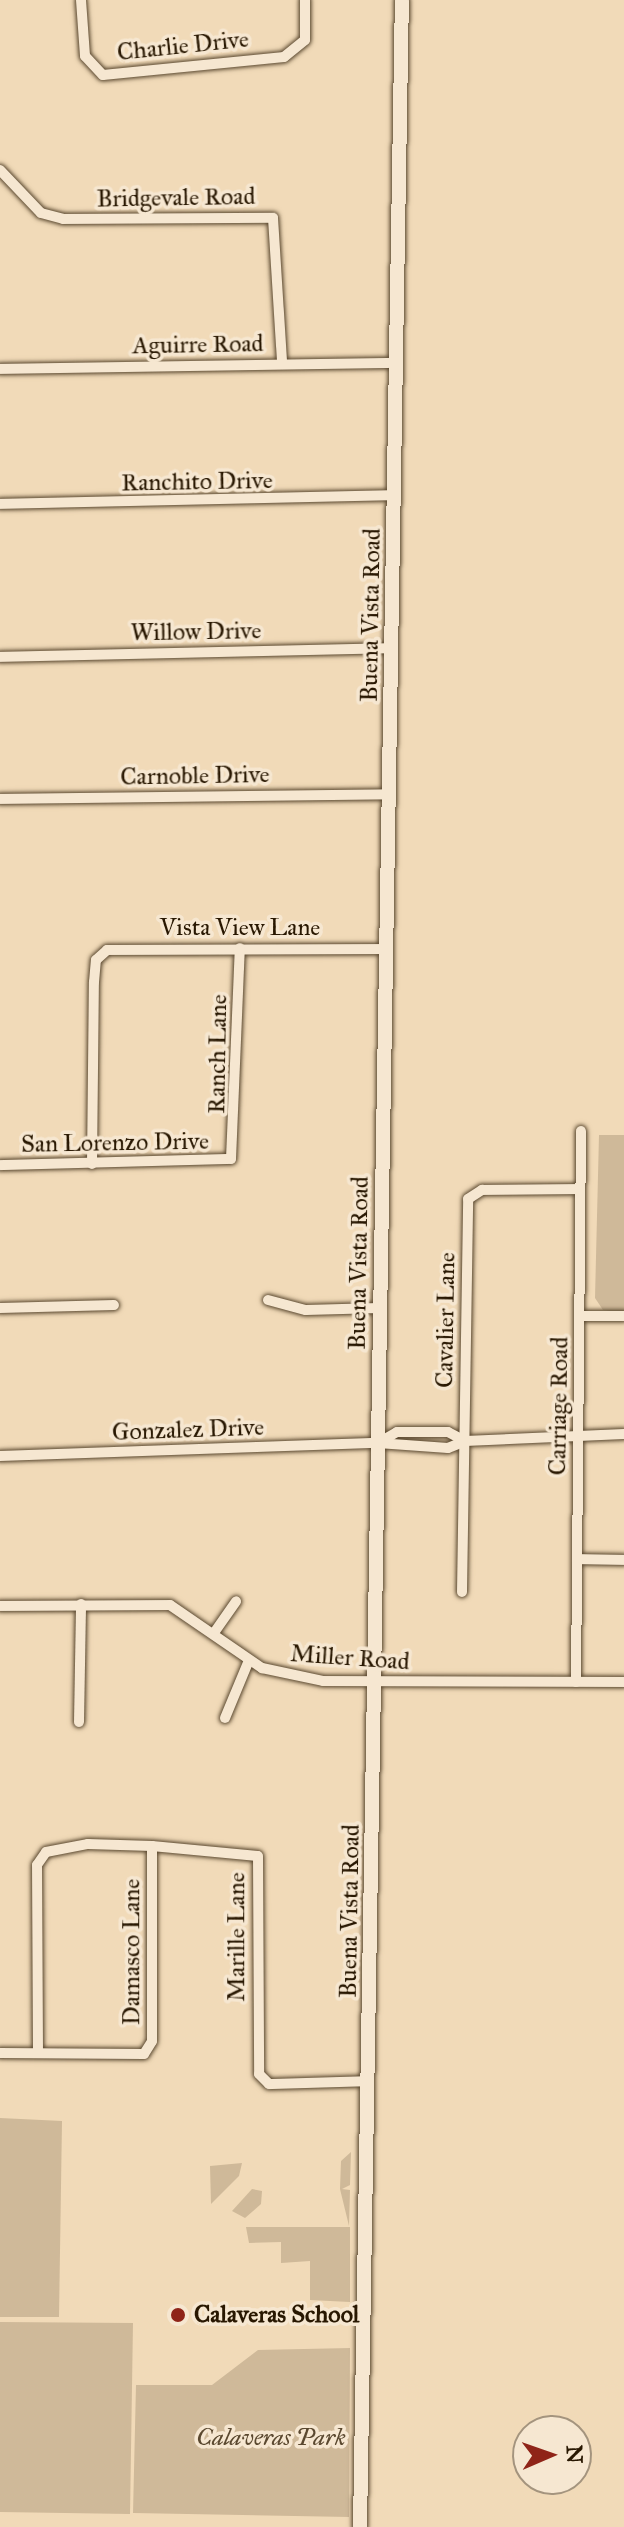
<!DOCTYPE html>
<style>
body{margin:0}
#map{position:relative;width:624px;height:2527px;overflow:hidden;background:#f1dab8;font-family:"IM FELL Great Primer",serif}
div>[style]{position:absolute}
.green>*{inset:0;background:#cfb999}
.roads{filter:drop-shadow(0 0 2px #5a482f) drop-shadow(0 0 2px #5a482f)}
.street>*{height:10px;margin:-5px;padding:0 5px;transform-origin:5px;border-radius:5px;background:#f6e7d1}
.secondary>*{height:14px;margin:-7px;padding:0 7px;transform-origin:7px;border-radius:7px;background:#f6e7d1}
.dots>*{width:22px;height:22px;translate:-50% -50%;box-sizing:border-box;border:4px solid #f6e7d1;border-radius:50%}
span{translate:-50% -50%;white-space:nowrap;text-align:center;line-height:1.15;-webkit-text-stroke:7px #f6e7d1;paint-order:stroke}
.street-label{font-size:24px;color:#281701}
.poi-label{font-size:24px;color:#281701;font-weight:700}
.left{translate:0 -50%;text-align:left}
.park-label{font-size:24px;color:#5a482f;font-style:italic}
.north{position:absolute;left:512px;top:2415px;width:80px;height:80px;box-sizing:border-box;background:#f6e7d1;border:2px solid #a4947e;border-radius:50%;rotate:88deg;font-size:22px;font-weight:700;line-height:32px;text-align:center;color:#281701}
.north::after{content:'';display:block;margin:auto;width:28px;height:36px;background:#8f2418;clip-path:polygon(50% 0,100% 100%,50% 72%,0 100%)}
</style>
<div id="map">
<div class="green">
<div style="clip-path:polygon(599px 1135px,624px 1135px,624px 1313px,603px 1310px,595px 1298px)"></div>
<div style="clip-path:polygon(0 2118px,62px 2121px,59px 2317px,0 2317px)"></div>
<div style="clip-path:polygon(351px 2152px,350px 2185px,342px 2189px,350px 2190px,349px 2226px,340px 2189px,341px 2161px)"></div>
<div style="clip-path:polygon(242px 2163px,239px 2176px,211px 2204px,210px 2166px)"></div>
<div style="clip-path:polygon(252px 2189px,262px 2191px,261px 2204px,245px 2218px,232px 2211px)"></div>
<div style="clip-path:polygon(246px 2227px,350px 2227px,350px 2302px,310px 2300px,310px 2261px,281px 2263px,281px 2242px,249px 2243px)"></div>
<div style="clip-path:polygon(0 2322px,133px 2323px,130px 2514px,0 2512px)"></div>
<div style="clip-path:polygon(350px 2348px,349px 2517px,133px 2513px,136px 2385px,212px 2385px,258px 2350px)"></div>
</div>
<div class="roads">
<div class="street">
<div style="left:81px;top:0;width:56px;rotate:85.9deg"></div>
<div style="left:85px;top:56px;width:26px;rotate:47deg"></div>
<div style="left:103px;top:75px;width:182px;rotate:-5.7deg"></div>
<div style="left:284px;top:57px;width:27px;rotate:-39deg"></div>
<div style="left:305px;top:40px;width:40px;rotate:-90deg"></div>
<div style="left:0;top:170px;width:59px;rotate:46.4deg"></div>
<div style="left:41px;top:213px;width:23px;rotate:15deg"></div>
<div style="left:63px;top:219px;width:210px;rotate:-0.3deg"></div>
<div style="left:273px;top:218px;width:145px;rotate:86.4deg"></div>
<div style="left:0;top:369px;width:397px;rotate:-0.9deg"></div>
<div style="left:0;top:504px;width:395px;rotate:-1.3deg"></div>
<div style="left:0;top:657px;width:393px;rotate:-1.3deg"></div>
<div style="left:0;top:799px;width:390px;rotate:-0.7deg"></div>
<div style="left:92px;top:1164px;width:182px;rotate:-89.4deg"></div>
<div style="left:94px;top:982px;width:22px;rotate:-85deg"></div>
<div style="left:96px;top:960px;width:15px;rotate:-42deg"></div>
<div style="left:107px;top:950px;width:281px;rotate:-0.2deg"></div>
<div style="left:0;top:1165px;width:231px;rotate:-1.5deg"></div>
<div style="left:231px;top:1159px;width:211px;rotate:-87.6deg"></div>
<div style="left:268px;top:1300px;width:39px;rotate:15deg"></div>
<div style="left:306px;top:1310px;width:73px;rotate:-1.6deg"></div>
<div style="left:0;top:1308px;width:114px;rotate:-1.5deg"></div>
<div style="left:581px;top:1316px;width:43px"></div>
<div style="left:465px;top:1441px;width:159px;rotate:-2.5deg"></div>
<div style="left:0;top:1456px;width:378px;rotate:-2deg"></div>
<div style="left:378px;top:1443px;width:70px;rotate:4.1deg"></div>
<div style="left:448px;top:1448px;width:18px;rotate:-22deg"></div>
<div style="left:465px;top:1441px;width:19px;rotate:-152deg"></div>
<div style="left:448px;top:1432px;width:51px;rotate:180deg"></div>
<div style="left:397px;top:1432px;width:22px;rotate:150deg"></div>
<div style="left:577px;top:1559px;width:47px;rotate:1.2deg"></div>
<div style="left:462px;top:1592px;width:393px;rotate:-89.1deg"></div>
<div style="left:468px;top:1199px;width:17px;rotate:-33deg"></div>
<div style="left:482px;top:1190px;width:96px;rotate:-0.6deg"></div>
<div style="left:0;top:1606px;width:170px;rotate:-0.3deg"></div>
<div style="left:170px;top:1605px;width:112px;rotate:34.4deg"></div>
<div style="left:262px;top:1668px;width:62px;rotate:12deg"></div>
<div style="left:323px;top:1681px;width:301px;rotate:0.2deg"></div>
<div style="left:216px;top:1630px;width:35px;rotate:-55deg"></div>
<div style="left:576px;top:1682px;width:551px;rotate:-89.48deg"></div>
<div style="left:225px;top:1718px;width:63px;rotate:-67.5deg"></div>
<div style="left:79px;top:1722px;width:118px;rotate:-89deg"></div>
<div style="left:38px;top:2052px;width:187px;rotate:-90.3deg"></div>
<div style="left:37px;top:1865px;width:16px;rotate:-55deg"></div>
<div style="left:46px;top:1852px;width:43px;rotate:-10.8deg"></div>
<div style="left:88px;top:1844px;width:64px;rotate:1.8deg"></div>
<div style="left:152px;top:1846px;width:106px;rotate:5.4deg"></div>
<div style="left:258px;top:1856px;width:218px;rotate:89.7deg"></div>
<div style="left:259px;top:2074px;width:14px;rotate:45deg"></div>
<div style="left:269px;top:2084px;width:99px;rotate:-1.7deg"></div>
<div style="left:0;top:2053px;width:144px;rotate:0.4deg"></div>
<div style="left:144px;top:2054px;width:15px;rotate:-58deg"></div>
<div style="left:152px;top:2041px;width:195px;rotate:-90deg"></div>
</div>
<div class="secondary">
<div style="left:360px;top:2527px;width:2527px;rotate:-89.05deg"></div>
</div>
</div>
<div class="dots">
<div style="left:178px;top:2315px;background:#8f2418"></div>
</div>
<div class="street-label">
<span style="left:183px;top:46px;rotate:-6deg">Charlie Drive</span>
<span style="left:176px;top:198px;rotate:-1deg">Bridgevale Road</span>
<span style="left:198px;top:345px;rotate:-1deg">Aguirre Road</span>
<span style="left:197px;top:482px;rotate:-1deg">Ranchito Drive</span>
<span style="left:371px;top:615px;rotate:-89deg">Buena Vista Road</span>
<span style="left:196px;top:632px;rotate:-1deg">Willow Drive</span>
<span style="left:195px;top:776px;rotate:-1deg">Carnoble Drive</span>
<span style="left:240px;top:928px">Vista View Lane</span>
<span style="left:218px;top:1054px;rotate:-89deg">Ranch Lane</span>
<span style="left:115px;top:1143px;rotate:-1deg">San Lorenzo Drive</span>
<span style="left:359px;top:1263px;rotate:-89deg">Buena Vista Road</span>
<span style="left:446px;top:1320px;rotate:-89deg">Cavalier Lane</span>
<span style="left:559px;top:1406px;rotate:-89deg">Carriage Road</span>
<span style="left:188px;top:1430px;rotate:-2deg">Gonzalez Drive</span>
<span style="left:350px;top:1658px;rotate:4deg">Miller Road</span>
<span style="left:350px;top:1911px;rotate:-89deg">Buena Vista Road</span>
<span style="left:237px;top:1937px;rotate:-90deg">Marille Lane</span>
<span style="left:132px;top:1952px;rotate:-90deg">Damasco Lane</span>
</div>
<div class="poi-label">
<span class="left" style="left:194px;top:2315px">Calaveras School</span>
</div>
<div class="park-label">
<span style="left:271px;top:2438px">Calaveras Park</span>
</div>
<div class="north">N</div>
</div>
